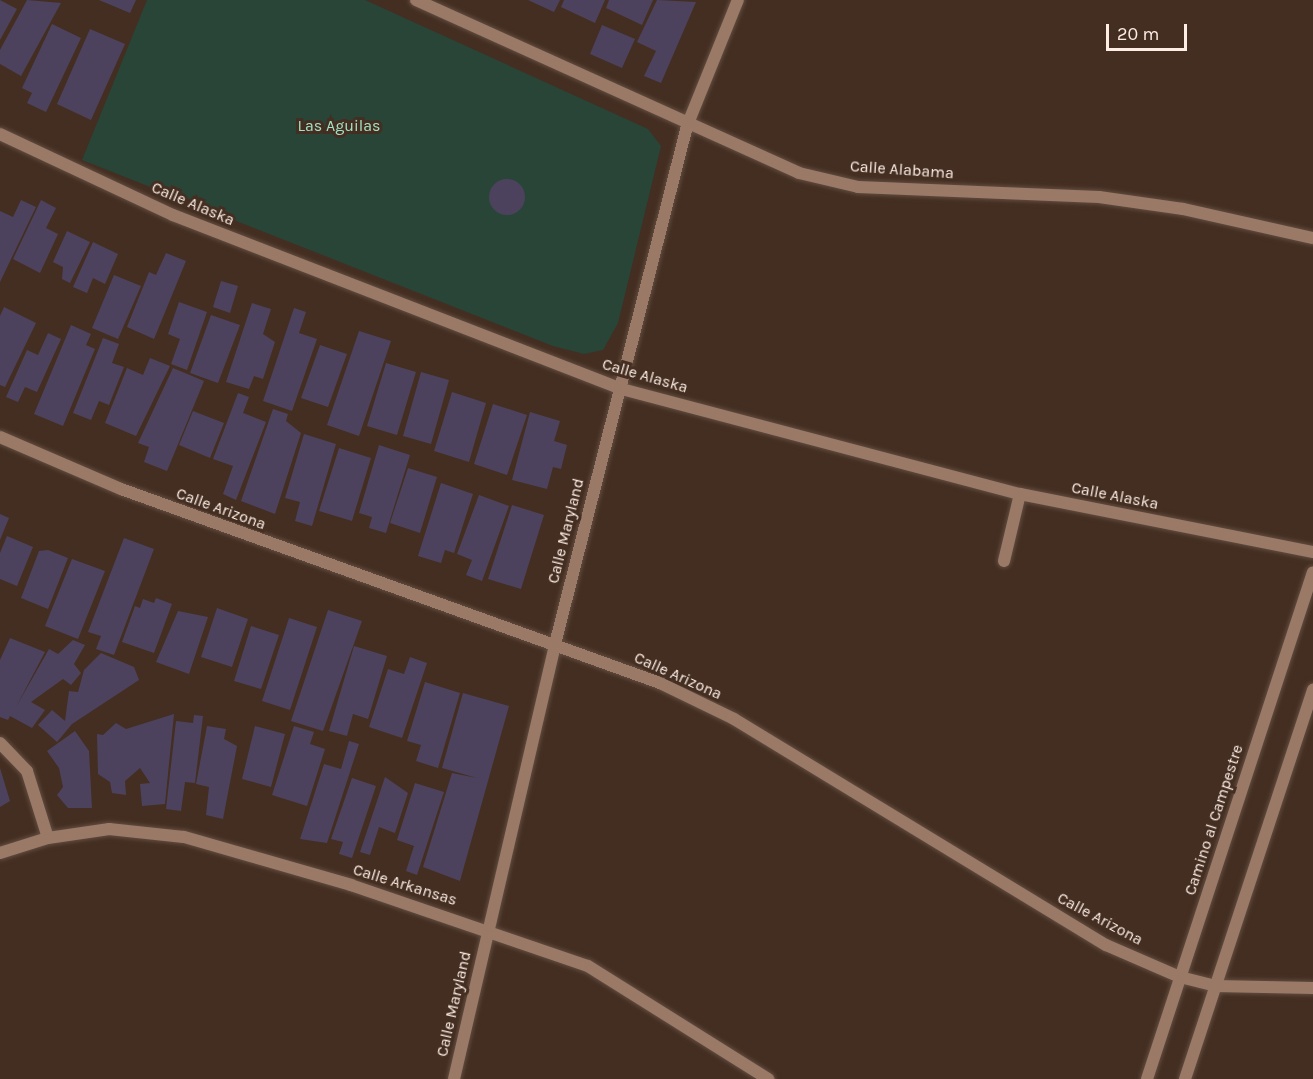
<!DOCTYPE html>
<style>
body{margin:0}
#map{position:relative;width:1313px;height:1079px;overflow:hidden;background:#442e21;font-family:Karla,sans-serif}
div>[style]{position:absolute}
.green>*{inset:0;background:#284538}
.building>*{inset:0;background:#4c425d}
.round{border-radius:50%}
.roads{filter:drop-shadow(0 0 2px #614d40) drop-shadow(0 0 2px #614d40)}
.minor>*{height:12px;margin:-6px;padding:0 6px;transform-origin:6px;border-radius:6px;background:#9a7a67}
.tertiary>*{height:12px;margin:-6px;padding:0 6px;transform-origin:6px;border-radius:6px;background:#9a7a67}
span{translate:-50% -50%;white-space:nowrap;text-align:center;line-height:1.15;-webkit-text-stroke:6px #442e21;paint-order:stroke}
.park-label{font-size:16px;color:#a2e2c5}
.street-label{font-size:16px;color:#fcede5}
.scale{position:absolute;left:1106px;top:24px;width:81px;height:27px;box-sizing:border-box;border:3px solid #fcede5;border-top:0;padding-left:8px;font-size:18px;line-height:21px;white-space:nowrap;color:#fcede5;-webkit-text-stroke:4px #442e21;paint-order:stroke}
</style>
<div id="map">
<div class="green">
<div style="clip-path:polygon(147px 0,365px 0,648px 129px,661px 146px,618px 323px,603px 350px,584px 354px,553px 346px,82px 160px)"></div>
</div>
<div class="building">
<div style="clip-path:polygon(0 0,17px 9px,0 40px)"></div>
<div style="clip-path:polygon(27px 0,61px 3px,21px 76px,0 64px,0 50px)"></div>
<div style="clip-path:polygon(99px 0,136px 0,130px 13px)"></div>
<div style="clip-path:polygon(528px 0,560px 0,554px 12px)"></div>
<div style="clip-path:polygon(564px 0,605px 0,595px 23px,561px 7px)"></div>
<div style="clip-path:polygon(609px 0,653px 0,642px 25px,606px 8px)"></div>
<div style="clip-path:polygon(657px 0,696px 2px,661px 83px,644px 76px,656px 51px,637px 42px)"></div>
<div style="clip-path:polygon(52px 24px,81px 38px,46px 112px,27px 103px,32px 93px,22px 88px)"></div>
<div style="clip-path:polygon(602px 25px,635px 39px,622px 68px,590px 54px)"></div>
<div style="clip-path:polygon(90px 29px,125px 44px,91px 120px,57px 104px)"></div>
<div class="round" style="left:489px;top:179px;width:36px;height:36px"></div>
<div style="clip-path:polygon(21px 200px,36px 207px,0 282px,0 211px,13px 217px)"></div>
<div style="clip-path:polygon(41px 200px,56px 208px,46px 228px,58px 234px,40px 273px,13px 259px)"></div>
<div style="clip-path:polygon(67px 231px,90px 242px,70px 283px,62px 279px,63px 267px,53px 262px)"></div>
<div style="clip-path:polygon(93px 242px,118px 254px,105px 284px,93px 278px,87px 293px,73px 287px)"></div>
<div style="clip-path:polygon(166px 253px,186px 261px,154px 339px,127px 327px,149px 272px,156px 275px)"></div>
<div style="clip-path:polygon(114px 275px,141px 286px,118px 339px,92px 328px)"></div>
<div style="clip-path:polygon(221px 281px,238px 286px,230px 313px,213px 307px)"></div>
<div style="clip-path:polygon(179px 302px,207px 312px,187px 370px,171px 364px,180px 339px,168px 334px)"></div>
<div style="clip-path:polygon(252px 303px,271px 309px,263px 334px,275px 342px,263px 379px,254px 376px,249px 389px,226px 382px)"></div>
<div style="clip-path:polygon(4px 307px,36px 323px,5px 387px,0 385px,0 316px)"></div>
<div style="clip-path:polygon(294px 308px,306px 312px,299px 333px,317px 339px,292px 411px,263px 401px)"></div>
<div style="clip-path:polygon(211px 315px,240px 325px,218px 383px,190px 373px)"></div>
<div style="clip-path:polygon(71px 325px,91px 334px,86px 345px,95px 349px,63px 426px,34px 414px)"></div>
<div style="clip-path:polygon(359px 331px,391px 341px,359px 436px,327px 425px)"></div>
<div style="clip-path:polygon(48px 333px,61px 339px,37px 392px,25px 387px,18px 402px,6px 397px,27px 350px,38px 355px)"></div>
<div style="clip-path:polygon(103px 338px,119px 344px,112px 363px,124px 367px,109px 405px,99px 401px,91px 420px,73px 413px)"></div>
<div style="clip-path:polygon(320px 345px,347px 354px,328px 407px,301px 398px)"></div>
<div style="clip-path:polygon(150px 358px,170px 366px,136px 436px,105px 423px,127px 368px,143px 375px)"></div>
<div style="clip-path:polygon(386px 363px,416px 372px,397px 435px,367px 426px)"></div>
<div style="clip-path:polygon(173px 368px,204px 381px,167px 471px,144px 462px,149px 447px,138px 443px)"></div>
<div style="clip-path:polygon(421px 372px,449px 380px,431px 444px,403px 436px)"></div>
<div style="clip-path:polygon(452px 392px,486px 403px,469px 462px,434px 451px)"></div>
<div style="clip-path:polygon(238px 393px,249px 397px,243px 413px,266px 422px,236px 500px,223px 494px,233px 466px,213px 459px)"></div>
<div style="clip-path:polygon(493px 404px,527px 415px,507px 475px,474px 464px)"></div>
<div style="clip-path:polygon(273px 409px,288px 414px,286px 421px,301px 433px,275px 514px,241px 501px)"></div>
<div style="clip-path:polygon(193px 411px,224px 423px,210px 458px,179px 445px)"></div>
<div style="clip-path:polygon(530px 412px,560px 421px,554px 441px,567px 445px,561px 469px,553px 467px,547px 489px,512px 480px)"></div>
<div style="clip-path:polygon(304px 434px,336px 444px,312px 526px,295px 521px,300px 502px,285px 498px)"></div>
<div style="clip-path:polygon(379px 445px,410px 455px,386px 533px,369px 528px,372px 517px,359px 513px)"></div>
<div style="clip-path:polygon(339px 448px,371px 458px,352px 521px,319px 511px)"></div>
<div style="clip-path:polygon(408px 468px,437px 477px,420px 533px,390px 523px)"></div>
<div style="clip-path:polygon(441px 483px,473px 494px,454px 553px,445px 550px,441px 563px,418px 556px)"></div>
<div style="clip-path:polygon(479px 495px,509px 506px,482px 581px,466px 575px,472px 560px,457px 554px)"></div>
<div style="clip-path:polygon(512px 505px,544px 515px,521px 589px,488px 579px)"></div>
<div style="clip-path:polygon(0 514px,9px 518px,0 540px)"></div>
<div style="clip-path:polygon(7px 536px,33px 547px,17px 586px,0 579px,0 553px)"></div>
<div style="clip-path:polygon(124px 538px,154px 549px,114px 655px,96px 649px,101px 636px,88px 632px)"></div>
<div style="clip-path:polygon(48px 550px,68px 558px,48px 609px,21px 598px,39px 551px)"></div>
<div style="clip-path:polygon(72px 559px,105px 571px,78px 639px,45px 626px)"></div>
<div style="clip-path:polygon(156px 598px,172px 604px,154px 653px,122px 642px,135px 606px,140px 608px,143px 599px,154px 603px)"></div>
<div style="clip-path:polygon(217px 608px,248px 619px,232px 667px,201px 657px)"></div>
<div style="clip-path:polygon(328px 610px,362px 621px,323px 731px,291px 721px)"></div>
<div style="clip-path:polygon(178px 611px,208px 617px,189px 674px,156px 662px)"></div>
<div style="clip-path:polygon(289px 618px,317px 627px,290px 710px,262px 701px)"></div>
<div style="clip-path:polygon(251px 626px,279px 635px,261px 689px,234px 681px)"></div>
<div style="clip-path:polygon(10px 638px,45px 652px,16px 707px,49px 649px,58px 654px,73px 640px,85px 645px,74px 664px,81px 673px,71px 685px,63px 679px,31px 702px,45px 710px,32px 728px,10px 716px,8px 720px,0 717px,0 660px)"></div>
<div style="clip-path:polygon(354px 646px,387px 656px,368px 719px,353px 714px,347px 736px,329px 731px)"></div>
<div style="clip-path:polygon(101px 653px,134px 667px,139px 680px,72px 724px,57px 742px,38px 725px,52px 710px,65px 721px,69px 691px,78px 692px,84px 670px)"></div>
<div style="clip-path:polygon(410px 657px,427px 663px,402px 738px,369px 727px,388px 669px,404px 674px)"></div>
<div style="clip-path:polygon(425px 682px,460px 693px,438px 768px,416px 761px,421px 745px,407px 741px)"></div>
<div style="clip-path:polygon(463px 693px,509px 706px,460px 881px,423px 867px,452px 773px,477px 778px,442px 768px)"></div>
<div style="clip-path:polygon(174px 714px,165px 804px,142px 806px,140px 784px,150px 783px,140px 768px,125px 781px,126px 795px,112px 793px,110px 782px,98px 774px,97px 734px,103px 735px,116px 723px,126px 729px)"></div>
<div style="clip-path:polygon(194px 715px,203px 716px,195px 783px,185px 782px,181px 811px,166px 809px,176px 721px,193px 723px)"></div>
<div style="clip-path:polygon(207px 726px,226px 729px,224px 739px,237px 746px,223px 819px,206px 815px,209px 787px,196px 784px)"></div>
<div style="clip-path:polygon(255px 726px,285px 734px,271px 787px,242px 779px)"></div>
<div style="clip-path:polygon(294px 726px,314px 732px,310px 744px,325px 749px,307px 806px,272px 795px)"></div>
<div style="clip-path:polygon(75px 731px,89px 751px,92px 808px,68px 808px,57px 795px,63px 787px,59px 768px,47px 751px)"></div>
<div style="clip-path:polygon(349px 741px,359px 744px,327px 843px,300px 839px,324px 764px,341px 769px)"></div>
<div style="clip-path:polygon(0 768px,10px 801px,0 807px)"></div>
<div style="clip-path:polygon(385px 777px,408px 793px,395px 833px,379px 827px,370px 855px,360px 852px)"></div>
<div style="clip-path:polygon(352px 778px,376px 786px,352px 858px,339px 854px,343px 842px,331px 839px)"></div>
<div style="clip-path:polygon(415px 783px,444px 792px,417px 875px,406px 871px,414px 846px,397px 840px)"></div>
</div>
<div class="roads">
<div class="minor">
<div style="left:416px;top:0;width:420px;rotate:24.3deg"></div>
<div style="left:799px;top:173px;width:61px;rotate:13.3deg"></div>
<div style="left:858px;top:187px;width:241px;rotate:2.4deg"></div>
<div style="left:1099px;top:197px;width:85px;rotate:8.1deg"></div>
<div style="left:1183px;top:209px;width:133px;rotate:12.6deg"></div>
<div style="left:0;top:134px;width:191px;rotate:25.1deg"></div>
<div style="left:173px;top:215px;width:477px;rotate:21.2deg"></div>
<div style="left:618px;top:388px;width:416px;rotate:14.8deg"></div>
<div style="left:1020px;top:494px;width:299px;rotate:11.2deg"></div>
<div style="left:0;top:437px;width:132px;rotate:23.3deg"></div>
<div style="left:121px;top:489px;width:573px;rotate:19.8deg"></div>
<div style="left:660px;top:683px;width:82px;rotate:25.9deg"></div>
<div style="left:734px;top:719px;width:435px;rotate:31.3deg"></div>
<div style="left:1106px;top:945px;width:81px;rotate:23.4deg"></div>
<div style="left:1180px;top:977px;width:36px;rotate:14deg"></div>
<div style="left:1215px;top:986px;width:98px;rotate:1.2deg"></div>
<div style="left:1004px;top:561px;width:69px;rotate:-76.6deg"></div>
<div style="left:0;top:743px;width:39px;rotate:46deg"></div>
<div style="left:27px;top:771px;width:70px;rotate:72.6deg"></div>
<div style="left:0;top:853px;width:50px;rotate:-17.4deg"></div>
<div style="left:48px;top:838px;width:62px;rotate:-8.4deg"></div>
<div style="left:109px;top:829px;width:75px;rotate:6.1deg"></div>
<div style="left:184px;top:837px;width:174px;rotate:16deg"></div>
<div style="left:351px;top:885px;width:250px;rotate:18.9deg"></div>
<div style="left:588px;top:966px;width:213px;rotate:32.1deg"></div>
<div style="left:454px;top:1079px;width:447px;rotate:-76.9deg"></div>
<div style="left:555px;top:644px;width:535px;rotate:-75.7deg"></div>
<div style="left:687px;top:126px;width:136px;rotate:-68deg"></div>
</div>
<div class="tertiary">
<div style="left:1147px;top:1079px;width:533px;rotate:-71.87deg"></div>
<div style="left:1185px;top:1079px;width:410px;rotate:-71.8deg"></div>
</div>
</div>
<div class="park-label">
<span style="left:339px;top:126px">Las Aguilas</span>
</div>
<div class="street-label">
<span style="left:902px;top:170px;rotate:4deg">Calle Alabama</span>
<span style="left:193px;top:204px;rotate:23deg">Calle Alaska</span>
<span style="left:645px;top:376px;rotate:16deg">Calle Alaska</span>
<span style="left:1115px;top:496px;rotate:11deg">Calle Alaska</span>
<span style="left:221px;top:509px;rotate:20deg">Calle Arizona</span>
<span style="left:566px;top:531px;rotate:-76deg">Calle Maryland</span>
<span style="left:678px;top:676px;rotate:24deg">Calle Arizona</span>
<span style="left:1214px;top:820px;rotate:-72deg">Camino al Campestre</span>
<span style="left:405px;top:885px;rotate:17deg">Calle Arkansas</span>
<span style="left:1100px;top:919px;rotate:28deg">Calle Arizona</span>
<span style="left:454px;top:1004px;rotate:-77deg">Calle Maryland</span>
</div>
<div class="scale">20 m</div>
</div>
